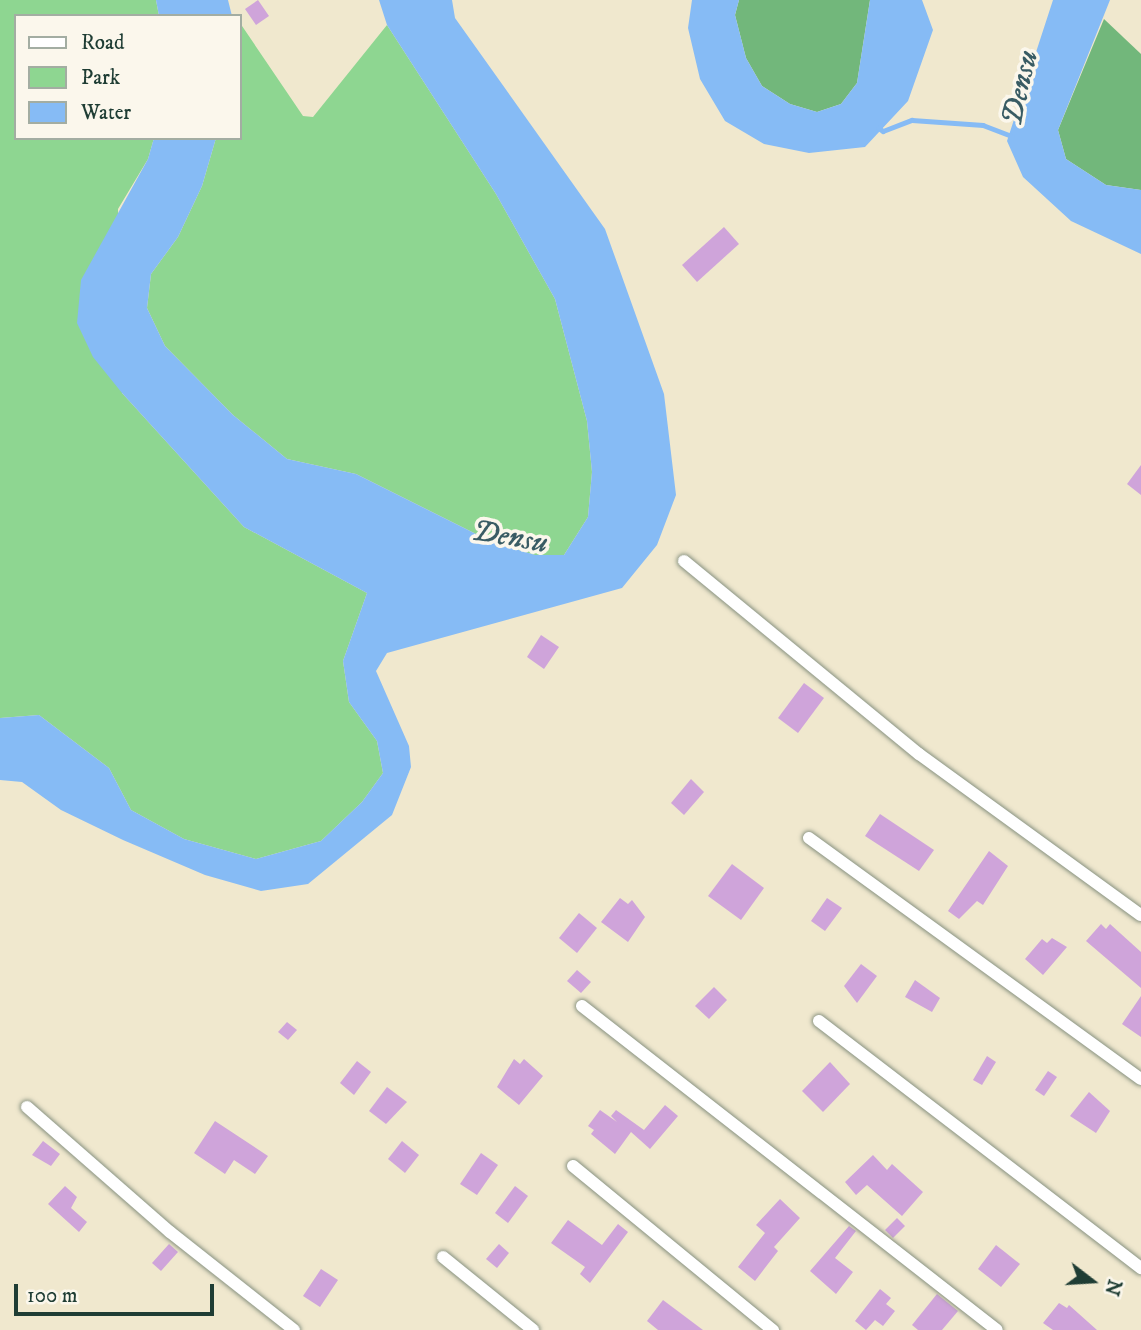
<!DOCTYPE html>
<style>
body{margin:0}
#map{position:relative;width:1141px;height:1330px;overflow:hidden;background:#f0e8ce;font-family:"IM FELL DW Pica",serif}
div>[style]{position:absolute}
.green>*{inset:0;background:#8ed691}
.forest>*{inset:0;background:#72b77b}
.water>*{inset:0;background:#86bbf5}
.stream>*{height:4.5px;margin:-2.25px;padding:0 2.25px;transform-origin:2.25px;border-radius:2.25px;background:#86bbf5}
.building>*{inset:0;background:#cfa4da}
.roads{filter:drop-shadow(0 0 2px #889281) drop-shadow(0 0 2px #889281)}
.street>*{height:12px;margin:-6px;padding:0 6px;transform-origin:6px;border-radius:6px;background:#fff}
span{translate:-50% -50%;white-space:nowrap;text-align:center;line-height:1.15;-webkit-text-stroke:7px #fbf7ec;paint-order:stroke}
.water-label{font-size:30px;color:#395c64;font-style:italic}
.legend{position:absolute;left:14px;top:14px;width:228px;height:126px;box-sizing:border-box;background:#fbf7ec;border:2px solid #a3ada2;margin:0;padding:9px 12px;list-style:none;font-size:21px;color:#1f3d34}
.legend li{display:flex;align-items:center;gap:14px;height:35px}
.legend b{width:35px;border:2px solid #a3ada2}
.north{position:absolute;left:1057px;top:1246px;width:70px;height:70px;-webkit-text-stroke:5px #fbf7ec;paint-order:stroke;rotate:107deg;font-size:19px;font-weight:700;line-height:28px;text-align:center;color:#1f3d34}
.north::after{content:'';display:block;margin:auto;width:24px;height:32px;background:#1f3d34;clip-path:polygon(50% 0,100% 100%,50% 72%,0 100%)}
.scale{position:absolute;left:14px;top:1284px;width:200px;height:32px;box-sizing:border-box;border:4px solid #1f3d34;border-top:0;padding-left:9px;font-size:21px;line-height:24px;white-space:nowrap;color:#1f3d34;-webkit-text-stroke:5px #fbf7ec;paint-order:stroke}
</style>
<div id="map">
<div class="green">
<div style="clip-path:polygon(0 0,156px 0,159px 16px,16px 16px,16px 138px,154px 138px,148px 159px,118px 209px,122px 393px,244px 527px,367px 593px,343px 661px,349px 702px,377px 741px,383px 773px,362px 802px,321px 841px,256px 859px,184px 839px,131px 810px,109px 768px,39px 715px,0 718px)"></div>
<div style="clip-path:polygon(240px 23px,303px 116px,313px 117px,387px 25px,496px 194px,555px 299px,587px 421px,592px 472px,588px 517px,564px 555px,535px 555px,492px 542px,356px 474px,287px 459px,233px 415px,165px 346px,147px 308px,151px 274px,178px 237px,202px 186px,216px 138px,240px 138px)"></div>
</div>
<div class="forest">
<div style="clip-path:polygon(739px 0,870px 0,857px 83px,841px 104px,817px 112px,790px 104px,762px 86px,746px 58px,735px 15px)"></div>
<div style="clip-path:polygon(1104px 19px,1141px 54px,1141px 190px,1106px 185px,1066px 159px,1058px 130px)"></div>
</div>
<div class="water">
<div style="clip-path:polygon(156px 0,228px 0,232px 16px,159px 16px)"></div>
<div style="clip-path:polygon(379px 0,452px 0,455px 18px,605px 229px,664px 394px,676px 495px,657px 545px,622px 588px,387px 653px,376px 671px,409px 746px,411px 767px,392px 815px,308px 884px,261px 891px,205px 875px,123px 840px,61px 810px,22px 782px,0 780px,0 718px,39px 715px,109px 768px,131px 810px,184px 839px,256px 859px,321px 841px,362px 802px,383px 773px,377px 741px,349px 702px,343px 661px,367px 593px,244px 527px,122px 393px,93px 357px,77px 323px,81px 280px,148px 159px,154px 138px,216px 138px,202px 186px,178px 237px,151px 274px,147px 308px,165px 346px,233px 415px,287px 459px,356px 474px,492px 542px,535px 555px,564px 555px,588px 517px,592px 472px,587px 421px,555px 299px,496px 194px,387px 25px)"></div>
<div style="clip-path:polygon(692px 0,739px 0,735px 15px,746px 58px,762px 86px,790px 104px,817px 112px,841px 104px,857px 83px,870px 0,922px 0,933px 30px,908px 101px,865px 147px,809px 153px,764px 144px,725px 121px,700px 79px,688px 28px)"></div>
<div style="clip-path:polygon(1053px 0,1110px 0,1058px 130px,1066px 159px,1106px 185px,1141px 190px,1141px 254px,1071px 221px,1023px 177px,1007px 141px)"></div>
</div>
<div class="stream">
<div style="left:879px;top:128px;width:5px;rotate:37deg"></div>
<div style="left:883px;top:131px;width:31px;rotate:-21deg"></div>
<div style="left:912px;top:120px;width:71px;rotate:4deg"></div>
<div style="left:983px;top:125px;width:31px;rotate:21deg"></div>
</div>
<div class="building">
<div style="clip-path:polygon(258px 0,269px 16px,256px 25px,245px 9px)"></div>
<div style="clip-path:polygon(724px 227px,739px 244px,697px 282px,682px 265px)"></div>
<div style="clip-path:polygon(1141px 465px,1141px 495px,1127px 484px)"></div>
<div style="clip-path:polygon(541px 635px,559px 647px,544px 669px,527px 657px)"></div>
<div style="clip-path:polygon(804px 683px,824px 698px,798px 733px,778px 718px)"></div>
<div style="clip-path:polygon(691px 779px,704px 792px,684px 815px,671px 803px)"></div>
<div style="clip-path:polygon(880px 814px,934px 850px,919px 871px,865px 836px)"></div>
<div style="clip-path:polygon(989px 851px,1008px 866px,983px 905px,977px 901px,959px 919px,948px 911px)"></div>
<div style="clip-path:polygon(732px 864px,764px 888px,741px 920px,708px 896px)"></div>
<div style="clip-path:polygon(620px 898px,628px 904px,632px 900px,645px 917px,628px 942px,601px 922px)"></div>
<div style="clip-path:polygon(827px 898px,842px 908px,825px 931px,811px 921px)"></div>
<div style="clip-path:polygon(579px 913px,597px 928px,577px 953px,559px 938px)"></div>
<div style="clip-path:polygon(1101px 924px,1106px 929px,1110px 924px,1141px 952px,1141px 988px,1086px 941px)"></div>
<div style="clip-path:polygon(1052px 938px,1067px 947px,1043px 975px,1025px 959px,1042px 939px,1047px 943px)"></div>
<div style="clip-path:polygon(861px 964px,877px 976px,857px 1003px,844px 986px)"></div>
<div style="clip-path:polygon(577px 970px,591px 982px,581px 993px,567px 981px)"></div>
<div style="clip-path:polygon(915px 980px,940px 998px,932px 1012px,905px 997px)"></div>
<div style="clip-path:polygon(714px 987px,727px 1000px,709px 1019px,695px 1006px)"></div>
<div style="clip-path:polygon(1141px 996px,1141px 1037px,1122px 1024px)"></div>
<div style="clip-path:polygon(287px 1022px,297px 1030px,288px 1040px,278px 1032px)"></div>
<div style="clip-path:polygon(987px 1056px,996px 1062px,982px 1085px,973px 1080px)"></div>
<div style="clip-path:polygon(514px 1059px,520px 1064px,524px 1059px,543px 1076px,519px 1105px,497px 1087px)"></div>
<div style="clip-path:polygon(357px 1061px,371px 1072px,354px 1095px,340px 1083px)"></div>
<div style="clip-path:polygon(830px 1062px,850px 1084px,823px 1112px,802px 1091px)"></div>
<div style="clip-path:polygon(1048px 1071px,1057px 1077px,1044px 1096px,1035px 1090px)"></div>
<div style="clip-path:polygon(387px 1087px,407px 1102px,386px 1124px,369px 1111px)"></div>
<div style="clip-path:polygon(1089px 1092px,1110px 1111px,1096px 1133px,1070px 1116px)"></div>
<div style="clip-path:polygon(665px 1105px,678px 1116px,650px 1149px,631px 1132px,615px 1154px,591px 1134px,594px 1130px,588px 1126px,600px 1110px,617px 1122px,611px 1116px,616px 1110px,644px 1130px)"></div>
<div style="clip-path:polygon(215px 1121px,268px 1156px,255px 1174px,234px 1160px,225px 1174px,194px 1153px)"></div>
<div style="clip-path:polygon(43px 1141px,60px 1154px,51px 1166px,32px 1155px)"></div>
<div style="clip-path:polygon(402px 1141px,419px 1155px,405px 1173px,388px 1159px)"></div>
<div style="clip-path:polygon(481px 1153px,498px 1165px,477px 1195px,460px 1184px)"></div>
<div style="clip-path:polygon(873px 1155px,887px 1170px,892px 1164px,923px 1192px,902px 1216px,867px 1185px,856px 1195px,845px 1182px)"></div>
<div style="clip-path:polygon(65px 1186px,77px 1197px,71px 1208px,87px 1222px,79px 1232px,48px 1204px)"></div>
<div style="clip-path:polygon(515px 1186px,528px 1196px,508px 1223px,495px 1213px)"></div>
<div style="clip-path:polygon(780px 1199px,800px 1218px,774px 1247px,778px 1251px,755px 1281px,738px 1267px,765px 1233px,756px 1225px)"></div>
<div style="clip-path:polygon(897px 1218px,905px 1226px,893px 1238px,885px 1230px)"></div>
<div style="clip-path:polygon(568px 1220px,602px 1245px,618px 1224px,628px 1232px,590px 1283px,580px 1274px,585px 1267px,551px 1243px)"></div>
<div style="clip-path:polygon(849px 1226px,856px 1231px,835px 1258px,853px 1272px,836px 1294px,810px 1271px)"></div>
<div style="clip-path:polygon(169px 1244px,178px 1252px,161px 1271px,152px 1263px)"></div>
<div style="clip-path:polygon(499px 1244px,509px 1253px,497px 1268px,486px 1259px)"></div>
<div style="clip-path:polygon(996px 1245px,1020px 1264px,1001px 1287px,978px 1269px)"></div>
<div style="clip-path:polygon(321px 1269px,338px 1280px,320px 1307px,303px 1296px)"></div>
<div style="clip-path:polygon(880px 1289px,891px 1298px,886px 1304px,895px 1311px,883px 1326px,875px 1320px,866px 1330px,855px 1321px)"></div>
<div style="clip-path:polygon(937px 1294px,958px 1311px,942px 1330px,918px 1330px,912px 1325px)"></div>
<div style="clip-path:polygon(663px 1300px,703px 1330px,658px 1330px,647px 1321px)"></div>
<div style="clip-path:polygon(1059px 1303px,1067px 1308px,1069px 1305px,1097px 1330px,1053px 1330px,1043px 1323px)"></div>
</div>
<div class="roads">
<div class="street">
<div style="left:684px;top:561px;width:304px;rotate:39.4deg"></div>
<div style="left:919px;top:754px;width:274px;rotate:36deg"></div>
<div style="left:809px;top:838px;width:410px;rotate:36deg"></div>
<div style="left:582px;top:1006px;width:526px;rotate:37.98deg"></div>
<div style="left:819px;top:1021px;width:406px;rotate:37.5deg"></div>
<div style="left:27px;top:1107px;width:190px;rotate:41.2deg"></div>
<div style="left:170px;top:1232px;width:158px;rotate:38.3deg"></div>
<div style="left:573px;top:1166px;width:259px;rotate:39.4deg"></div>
<div style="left:443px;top:1257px;width:116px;rotate:39deg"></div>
</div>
</div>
<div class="water-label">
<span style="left:1021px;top:88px;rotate:-77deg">Densu</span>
<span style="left:510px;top:538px;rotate:10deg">Densu</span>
</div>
<ul class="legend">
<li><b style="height:9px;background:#fff"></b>Road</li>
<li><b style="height:19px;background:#8ed691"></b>Park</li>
<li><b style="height:19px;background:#86bbf5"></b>Water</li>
</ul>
<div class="north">N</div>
<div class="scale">100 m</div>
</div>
